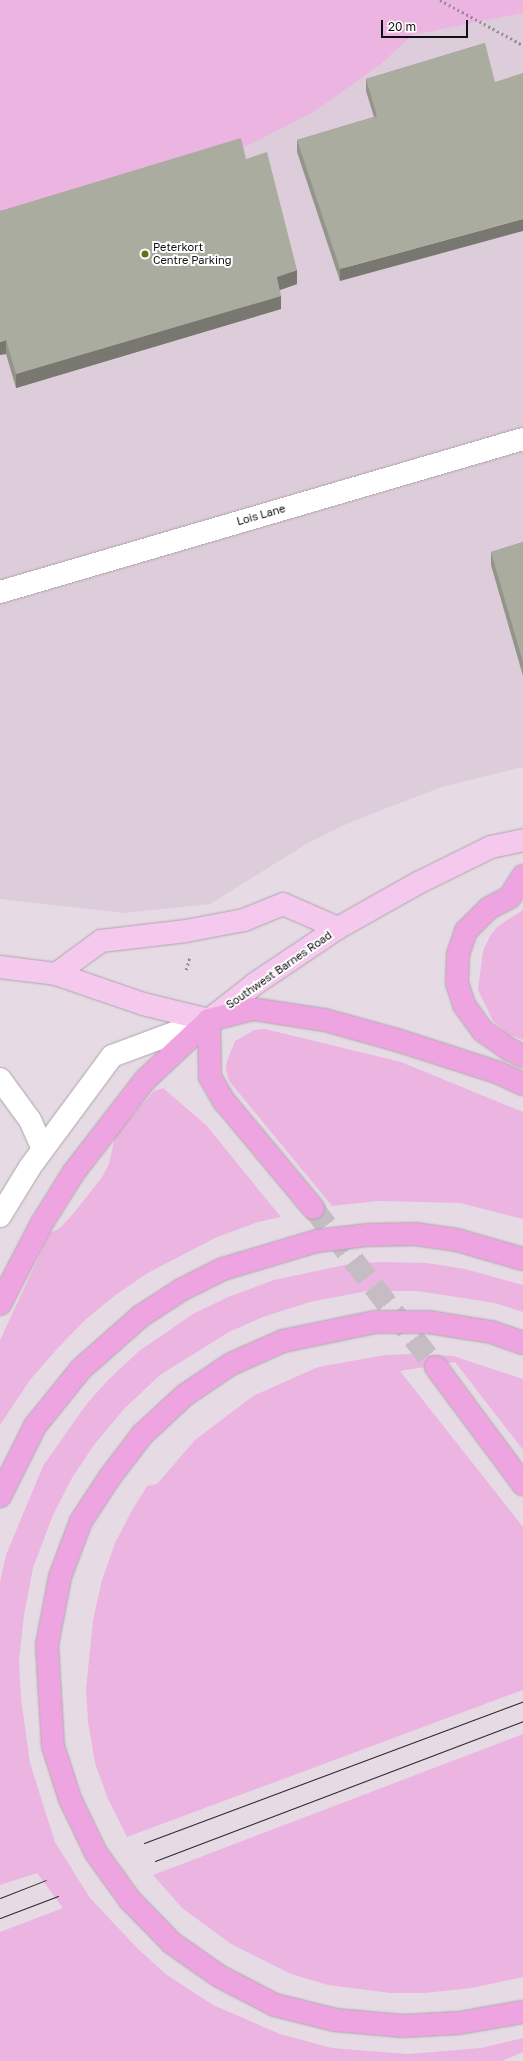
<!DOCTYPE html>
<style>
body{margin:0}
#map{position:relative;width:523px;height:2061px;overflow:hidden;background:#e6dbe4;font-family:"Golos Text",sans-serif}
div>[style]{position:absolute}
.built>*{inset:0;background:#ddccd9}
.green>*{inset:0;background:#ecb5e1}
.highway-tunnel>*{height:22px;margin-top:-11px;transform-origin:0;background:repeating-linear-gradient(90deg,#c6bcc4 0 22px,transparent 0 33px)}
.path>*{height:2.5px;margin-top:-1.25px;transform-origin:0;background:repeating-linear-gradient(90deg,#958d93 0 2px,transparent 0 5px)}
.roads{filter:drop-shadow(0 0 1px #aea4ac) drop-shadow(0 0 1px #aea4ac)}
.minor>*{height:22px;margin:-11px;padding:0 11px;transform-origin:11px;border-radius:11px;background:#fff}
.major>*{height:22px;margin:-11px;padding:0 11px;transform-origin:11px;border-radius:11px;background:#f5c8ee}
.highway>*{height:22px;margin:-11px;padding:0 11px;transform-origin:11px;border-radius:11px;background:#efa4e2}
.tram>*{height:1px;margin:-0.5px;padding:0 0.5px;transform-origin:0.5px;border-radius:0.5px;background:#2c282c}
.wall>*{inset:0;background:#93948a}
.shaded-wall>*{inset:0;background:#787870}
.building>*{inset:0;background:#abaca0}
.dots>*{width:11px;height:11px;translate:-50% -50%;box-sizing:border-box;border:2px solid #fff;border-radius:50%}
span{translate:-50% -50%;white-space:nowrap;text-align:center;line-height:1.15;-webkit-text-stroke:4px #fff;paint-order:stroke}
.poi-label{font-size:11px;color:#120f12}
.left{translate:0 -50%;text-align:left}
.street-label{font-size:11px;color:#120f12}
.scale{position:absolute;left:381px;top:20px;width:87px;height:18px;box-sizing:border-box;border:2px solid #120f12;border-top:0;padding-left:5px;font-size:12px;line-height:14px;white-space:nowrap;color:#120f12;-webkit-text-stroke:3px #fff;paint-order:stroke}
</style>
<div id="map">
<div class="built">
<div style="clip-path:polygon(523px 13px,523px 767px,442px 787px,353px 821px,308px 843px,210px 904px,124px 913px,0 899px,0 221px,381px 64px,413px 35px)"></div>
</div>
<div class="green">
<div style="clip-path:polygon(0 0,523px 0,523px 13px,413px 35px,381px 64px,315px 111px,247px 146px,0 221px)"></div>
<div style="clip-path:polygon(523px 910px,523px 1040px,508px 1034px,493px 1021px,478px 990px,483px 951px,490px 936px,498px 926px)"></div>
<div style="clip-path:polygon(265px 1029px,401px 1062px,523px 1112px,523px 1219px,460px 1203px,378px 1201px,332px 1206px,229px 1081px,226px 1070px,227px 1061px,235px 1041px,254px 1030px)"></div>
<div style="clip-path:polygon(163px 1088px,206px 1125px,281px 1217px,258px 1222px,215px 1238px,146px 1274px,113px 1297px,85px 1320px,56px 1350px,30px 1380px,0 1425px,0 1340px,50px 1233px,60px 1228px,73px 1214px,102px 1177px,109px 1164px,115px 1136px,154px 1091px)"></div>
<div style="clip-path:polygon(382px 1262px,427px 1263px,465px 1269px,523px 1285px,523px 1312px,495px 1303px,417px 1291px,367px 1291px,310px 1302px,263px 1317px,229px 1332px,160px 1375px,124px 1409px,94px 1445px,72px 1478px,53px 1515px,33px 1568px,24px 1615px,19px 1660px,21px 1699px,30px 1763px,55px 1842px,90px 1898px,138px 1949px,167px 1975px,213px 2005px,280px 2034px,332px 2048px,408px 2054px,481px 2048px,523px 2038px,523px 2052px,502px 2061px,0 2061px,0 1932px,63px 1908px,37px 1873px,0 1885px,0 1583px,6px 1555px,43px 1466px,85px 1406px,106px 1382px,139px 1351px,193px 1314px,228px 1297px,274px 1280px,349px 1264px)"></div>
<div style="clip-path:polygon(411px 1354px,453px 1356px,523px 1379px,523px 1450px,455px 1362px,400px 1371px,523px 1527px,523px 1690px,127px 1837px,108px 1799px,95px 1763px,88px 1722px,86px 1689px,93px 1620px,102px 1580px,115px 1543px,131px 1512px,147px 1486px,157px 1484px,195px 1440px,253px 1396px,318px 1367px,385px 1355px)"></div>
<div style="clip-path:polygon(523px 1734px,523px 1977px,472px 1988px,424px 1993px,390px 1993px,328px 1985px,291px 1974px,231px 1944px,182px 1908px,153px 1875px)"></div>
</div>
<div class="highway-tunnel">
<div style="left:313px;top:1208px;width:201px;rotate:52.3deg"></div>
</div>
<div class="path">
<div style="left:440px;top:0;width:94px;rotate:28.5deg"></div>
<div style="left:186px;top:970px;width:15px;rotate:-74deg"></div>
</div>
<div class="roads">
<div class="minor">
<div style="left:0;top:592px;width:545px;rotate:-16.31deg"></div>
<div style="left:0;top:1079px;width:51px;rotate:53.8deg"></div>
<div style="left:30px;top:1120px;width:32px;rotate:66deg"></div>
<div style="left:0;top:1216px;width:57px;rotate:-58.5deg"></div>
<div style="left:30px;top:1167px;width:138px;rotate:-53.5deg"></div>
<div style="left:112px;top:1056px;width:103px;rotate:-20.4deg"></div>
</div>
<div class="major">
<div style="left:0;top:967px;width:56px;rotate:7.1deg"></div>
<div style="left:56px;top:974px;width:92px;rotate:19deg"></div>
<div style="left:143px;top:1004px;width:68px;rotate:13.6deg"></div>
<div style="left:209px;top:1020px;width:60px;rotate:-38.2deg"></div>
<div style="left:256px;top:983px;width:99px;rotate:-33.9deg"></div>
<div style="left:338px;top:928px;width:92px;rotate:-29.4deg"></div>
<div style="left:418px;top:883px;width:81px;rotate:-26.3deg"></div>
<div style="left:491px;top:847px;width:33px;rotate:-12deg"></div>
<div style="left:56px;top:974px;width:56px;rotate:-36.3deg"></div>
<div style="left:101px;top:941px;width:86px;rotate:-6.7deg"></div>
<div style="left:186px;top:931px;width:59px;rotate:-10.7deg"></div>
<div style="left:244px;top:920px;width:42px;rotate:-22.3deg"></div>
<div style="left:283px;top:904px;width:60px;rotate:23.6deg"></div>
</div>
<div class="highway">
<div style="left:523px;top:876px;width:25px;rotate:122deg"></div>
<div style="left:510px;top:897px;width:24px;rotate:152deg"></div>
<div style="left:489px;top:908px;width:33px;rotate:135deg"></div>
<div style="left:466px;top:931px;width:24px;rotate:109deg"></div>
<div style="left:458px;top:954px;width:29px;rotate:92deg"></div>
<div style="left:457px;top:983px;width:23px;rotate:72deg"></div>
<div style="left:464px;top:1005px;width:32px;rotate:54deg"></div>
<div style="left:483px;top:1031px;width:32px;rotate:35deg"></div>
<div style="left:509px;top:1049px;width:16px;rotate:27deg"></div>
<div style="left:209px;top:1020px;width:57px;rotate:89deg"></div>
<div style="left:210px;top:1077px;width:28px;rotate:60deg"></div>
<div style="left:224px;top:1101px;width:139px;rotate:50.2deg"></div>
<div style="left:0;top:1304px;width:91px;rotate:-62.6deg"></div>
<div style="left:42px;top:1223px;width:60px;rotate:-57.9deg"></div>
<div style="left:74px;top:1172px;width:118px;rotate:-52.3deg"></div>
<div style="left:146px;top:1079px;width:86px;rotate:-43.1deg"></div>
<div style="left:209px;top:1020px;width:45px;rotate:-14deg"></div>
<div style="left:253px;top:1009px;width:73px;rotate:8.7deg"></div>
<div style="left:325px;top:1020px;width:75px;rotate:15.5deg"></div>
<div style="left:397px;top:1040px;width:107px;rotate:17.9deg"></div>
<div style="left:499px;top:1073px;width:26px;rotate:25deg"></div>
<div style="left:523px;top:1343px;width:34px;rotate:-161deg"></div>
<div style="left:491px;top:1332px;width:64px;rotate:-171deg"></div>
<div style="left:428px;top:1322px;width:53px;rotate:180deg"></div>
<div style="left:375px;top:1322px;width:94px;rotate:168.3deg"></div>
<div style="left:283px;top:1341px;width:57px;rotate:156.1deg"></div>
<div style="left:231px;top:1364px;width:55px;rotate:146deg"></div>
<div style="left:185px;top:1395px;width:59px;rotate:137.1deg"></div>
<div style="left:142px;top:1435px;width:53px;rotate:127.3deg"></div>
<div style="left:110px;top:1477px;width:53px;rotate:123.4deg"></div>
<div style="left:81px;top:1521px;width:60px;rotate:110.6deg"></div>
<div style="left:60px;top:1577px;width:69px;rotate:100.8deg"></div>
<div style="left:47px;top:1645px;width:101px;rotate:86.6deg"></div>
<div style="left:53px;top:1746px;width:56px;rotate:72.2deg"></div>
<div style="left:70px;top:1799px;width:60px;rotate:64.3deg"></div>
<div style="left:96px;top:1853px;width:58px;rotate:54.1deg"></div>
<div style="left:130px;top:1900px;width:60px;rotate:45.7deg"></div>
<div style="left:172px;top:1943px;width:57px;rotate:35.1deg"></div>
<div style="left:219px;top:1976px;width:63px;rotate:27.4deg"></div>
<div style="left:275px;top:2005px;width:62px;rotate:14deg"></div>
<div style="left:335px;top:2020px;width:68px;rotate:5deg"></div>
<div style="left:403px;top:2026px;width:56px;rotate:-3.1deg"></div>
<div style="left:459px;top:2023px;width:65px;rotate:-9.8deg"></div>
<div style="left:436px;top:1367px;width:146px;rotate:53.4deg"></div>
<div style="left:0;top:1496px;width:78px;rotate:-63.4deg"></div>
<div style="left:35px;top:1426px;width:73px;rotate:-51.1deg"></div>
<div style="left:81px;top:1369px;width:80px;rotate:-41.5deg"></div>
<div style="left:141px;top:1316px;width:48px;rotate:-33deg"></div>
<div style="left:181px;top:1290px;width:47px;rotate:-26.6deg"></div>
<div style="left:223px;top:1269px;width:98px;rotate:-16.6deg"></div>
<div style="left:317px;top:1241px;width:50px;rotate:-6.8deg"></div>
<div style="left:367px;top:1235px;width:48px;rotate:-1.2deg"></div>
<div style="left:415px;top:1234px;width:42px;rotate:8.1deg"></div>
<div style="left:457px;top:1240px;width:69px;rotate:16.1deg"></div>
</div>
</div>
<div class="tram">
<div style="left:144px;top:1843px;width:405px;rotate:-20.5deg"></div>
<div style="left:155px;top:1861px;width:394px;rotate:-20.8deg"></div>
<div style="left:0;top:1898px;width:49px;rotate:-21.4deg"></div>
<div style="left:0;top:1918px;width:62px;rotate:-20.8deg"></div>
</div>
<div class="wall">
<div style="clip-path:polygon(485px 43px,340px 281px,297px 152px,297px 140px,374px 117px,366px 91px,366px 79px)"></div>
<div style="clip-path:polygon(246px 159px,297px 284px,280px 290px,281px 309px,16px 388px,6px 354px,0 211px)"></div>
<div style="clip-path:polygon(523px 542px,523px 676px,491px 565px,491px 552px)"></div>
</div>
<div class="shaded-wall">
<div style="clip-path:polygon(523px 219px,523px 231px,340px 281px,340px 269px)"></div>
<div style="clip-path:polygon(297px 270px,297px 284px,277px 291px,277px 277px)"></div>
<div style="clip-path:polygon(281px 296px,281px 309px,16px 388px,16px 374px)"></div>
<div style="clip-path:polygon(6px 340px,6px 354px,0 355px,0 342px)"></div>
</div>
<div class="building">
<div style="clip-path:polygon(485px 43px,495px 82px,523px 73px,523px 219px,340px 269px,297px 140px,377px 116px,366px 79px)"></div>
<div style="clip-path:polygon(241px 138px,246px 159px,267px 152px,297px 270px,277px 277px,281px 296px,16px 374px,6px 340px,0 342px,0 211px)"></div>
<div style="clip-path:polygon(523px 542px,523px 662px,491px 552px)"></div>
</div>
<div class="dots">
<div style="left:145px;top:254px;background:#6b6e11"></div>
</div>
<div class="poi-label">
<span class="left" style="left:153px;top:254px">Peterkort<br>Centre Parking</span>
</div>
<div class="street-label">
<span style="left:261px;top:515px;rotate:-16deg">Lois Lane</span>
<span style="left:279px;top:970px;rotate:-35deg">Southwest Barnes Road</span>
</div>
<div class="scale">20 m</div>
</div>
